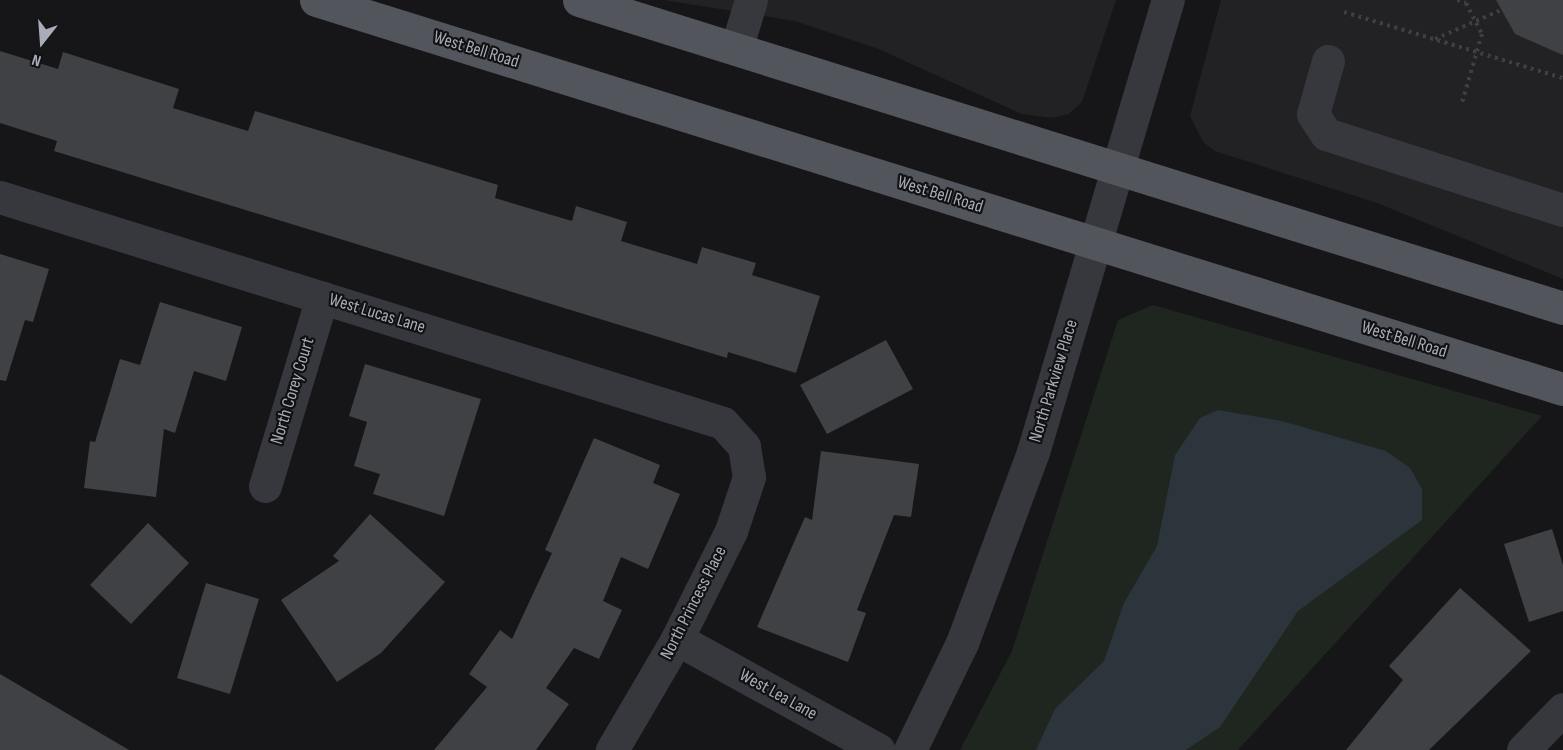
<!DOCTYPE html>
<style>
body{margin:0}
#map{position:relative;width:1563px;height:750px;overflow:hidden;background:#161618;font-family:"Sofia Sans Condensed",sans-serif}
div>[style]{position:absolute}
.built>*{inset:0;background:#222225}
.green>*{inset:0;background:#1e261f}
.water>*{inset:0;background:#2c353c}
.building>*{inset:0;background:#404145}
.path>*{height:4px;margin-top:-2px;transform-origin:0;background:repeating-linear-gradient(90deg,#3d3f44 0 3px,transparent 0 7.5px)}
.minor>*{height:33px;margin:-16.5px;padding:0 16.5px;transform-origin:16.5px;border-radius:16.5px;background:#37383d}
.major>*{height:33px;margin:-16.5px;padding:0 16.5px;transform-origin:16.5px;border-radius:16.5px;background:#53555c}
span{translate:-50% -50%;white-space:nowrap;text-align:center;line-height:1.15;-webkit-text-stroke:4.5px #111113;paint-order:stroke}
.street-label{font-size:18px;color:#a8adb8}
.north{position:absolute;left:12px;top:12px;width:60px;height:60px;-webkit-text-stroke:4px #111113;paint-order:stroke;rotate:197deg;font-size:16px;font-weight:700;line-height:24px;text-align:center;color:#a8adb8}
.north::after{content:'';display:block;margin:auto;width:21px;height:27px;background:#a8adb8;clip-path:polygon(50% 0,100% 100%,50% 72%,0 100%)}
</style>
<div id="map">
<div class="built">
<div style="clip-path:polygon(664px 0,1116px 0,1082px 102px,1069px 114px,1052px 118px,1022px 114px,876px 48px,795px 21px)"></div>
<div style="clip-path:polygon(1221px 0,1563px 0,1563px 279px,1377px 203px,1215px 151px,1203px 142px,1190px 116px)"></div>
</div>
<div class="green">
<div style="clip-path:polygon(1153px 305px,1542px 416px,1238px 750px,960px 750px,1012px 651px,1118px 320px)"></div>
</div>
<div class="water">
<div style="clip-path:polygon(1218px 410px,1282px 421px,1386px 451px,1410px 468px,1422px 489px,1422px 520px,1298px 611px,1220px 727px,1186px 750px,1036px 750px,1055px 709px,1104px 661px,1124px 603px,1157px 546px,1175px 455px,1200px 418px)"></div>
</div>
<div class="building">
<div style="clip-path:polygon(1496px 0,1563px 0,1563px 55px,1515px 34px)"></div>
<div style="clip-path:polygon(0 51px,58px 69px,63px 52px,179px 89px,173px 108px,248px 131px,255px 111px,498px 185px,495px 198px,572px 221px,576px 206px,627px 222px,621px 241px,697px 264px,702px 247px,756px 263px,752px 275px,820px 296px,796px 373px,728px 352px,727px 358px,54px 151px,57px 141px,0 123px)"></div>
<div style="clip-path:polygon(0 254px,49px 269px,33px 322px,25px 320px,6px 381px,0 380px)"></div>
<div style="clip-path:polygon(160px 302px,242px 327px,226px 381px,194px 371px,175px 433px,164px 429px,156px 497px,84px 488px,90px 441px,95px 442px,120px 359px,140px 365px)"></div>
<div style="clip-path:polygon(886px 340px,913px 389px,827px 434px,800px 385px)"></div>
<div style="clip-path:polygon(365px 364px,481px 399px,444px 516px,373px 494px,380px 474px,354px 466px,367px 422px,349px 416px)"></div>
<div style="clip-path:polygon(594px 438px,660px 465px,653px 483px,680px 494px,648px 569px,621px 557px,603px 601px,622px 610px,599px 659px,574px 648px,546px 688px,569px 704px,536px 750px,434px 750px,487px 687px,469px 674px,500px 630px,512px 639px,552px 553px,545px 550px)"></div>
<div style="clip-path:polygon(821px 451px,919px 464px,911px 517px,894px 515px,857px 610px,866px 613px,848px 662px,757px 627px,805px 517px,812px 520px)"></div>
<div style="clip-path:polygon(370px 514px,445px 582px,381px 653px,337px 682px,281px 600px,339px 561px,333px 556px)"></div>
<div style="clip-path:polygon(148px 523px,189px 563px,131px 624px,90px 585px)"></div>
<div style="clip-path:polygon(1552px 529px,1563px 565px,1563px 611px,1529px 622px,1504px 544px)"></div>
<div style="clip-path:polygon(206px 583px,259px 599px,230px 694px,177px 678px)"></div>
<div style="clip-path:polygon(1460px 588px,1531px 651px,1429px 750px,1346px 750px,1403px 680px,1389px 666px)"></div>
<div style="clip-path:polygon(0 674px,129px 750px,0 750px)"></div>
</div>
<div class="path">
<div style="left:1457px;top:0;width:9px;rotate:18deg"></div>
<div style="left:1466px;top:3px;width:35px;rotate:63deg"></div>
<div style="left:1482px;top:34px;width:72px;rotate:106.2deg"></div>
<div style="left:1344px;top:12px;width:229px;rotate:16.8deg"></div>
<div style="left:1435px;top:39px;width:72px;rotate:-23.7deg"></div>
</div>
<div class="minor">
<div style="left:736px;top:49px;width:51px;rotate:-73deg"></div>
<div style="left:1328px;top:61px;width:55px;rotate:105.8deg"></div>
<div style="left:1313px;top:114px;width:24px;rotate:57deg"></div>
<div style="left:1326px;top:134px;width:249px;rotate:17.8deg"></div>
<div style="left:0;top:197px;width:757px;rotate:17.36deg"></div>
<div style="left:723px;top:423px;width:31px;rotate:48deg"></div>
<div style="left:744px;top:446px;width:31px;rotate:81deg"></div>
<div style="left:749px;top:477px;width:57px;rotate:108.4deg"></div>
<div style="left:731px;top:531px;width:121px;rotate:116.6deg"></div>
<div style="left:677px;top:639px;width:129px;rotate:120.4deg"></div>
<div style="left:265px;top:486px;width:197px;rotate:-73.2deg"></div>
<div style="left:677px;top:639px;width:230px;rotate:28.8deg"></div>
<div style="left:910px;top:750px;width:119px;rotate:-64.1deg"></div>
<div style="left:962px;top:643px;width:204px;rotate:-69.6deg"></div>
<div style="left:1033px;top:452px;width:472px;rotate:-73.4deg"></div>
<div style="left:1523px;top:750px;width:57px;rotate:-45.7deg"></div>
</div>
<div class="major">
<div style="left:316px;top:0;width:1306px;rotate:17.33deg"></div>
<div style="left:579px;top:0;width:1031px;rotate:17.38deg"></div>
</div>
<div class="street-label">
<span style="left:476px;top:50px;rotate:17deg">West Bell Road</span>
<span style="left:940px;top:195px;rotate:17deg">West Bell Road</span>
<span style="left:377px;top:314px;rotate:17deg">West Lucas Lane</span>
<span style="left:1404px;top:340px;rotate:17deg">West Bell Road</span>
<span style="left:1054px;top:381px;rotate:-73deg">North Parkview Place</span>
<span style="left:293px;top:391px;rotate:-73deg">North Corey Court</span>
<span style="left:694px;top:603px;rotate:-63deg">North Princess Place</span>
<span style="left:778px;top:695px;rotate:29deg">West Lea Lane</span>
</div>
<div class="north">N</div>
</div>
